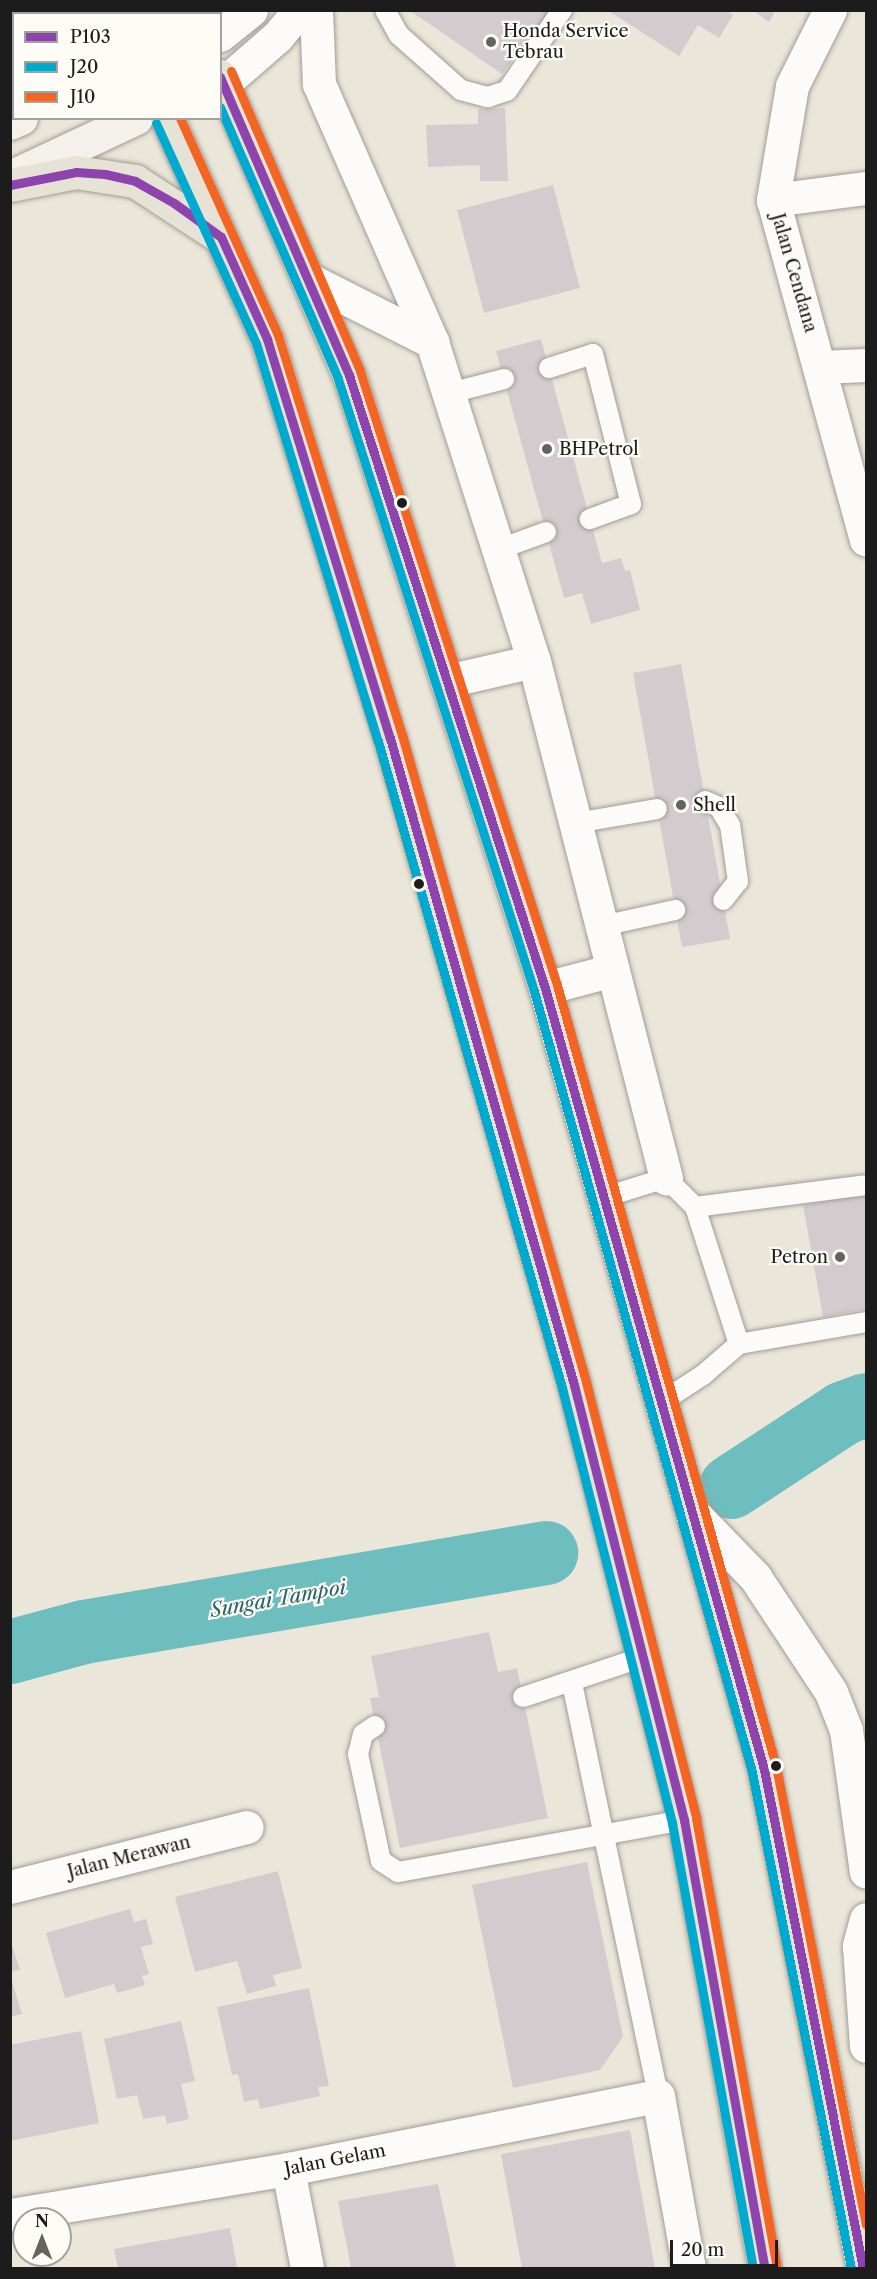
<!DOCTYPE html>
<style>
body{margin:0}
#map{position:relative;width:877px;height:2279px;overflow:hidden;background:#eae6d9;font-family:"Libre Caslon Text",serif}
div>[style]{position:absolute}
.river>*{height:64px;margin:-32px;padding:0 32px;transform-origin:32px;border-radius:32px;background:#6ebdbf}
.building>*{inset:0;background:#d3cccf}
.roads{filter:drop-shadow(0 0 2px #a09d96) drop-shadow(0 0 2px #a09d96)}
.lane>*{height:20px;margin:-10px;padding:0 10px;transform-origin:10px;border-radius:10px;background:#fcfbf9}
.street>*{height:33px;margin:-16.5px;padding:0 16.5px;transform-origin:16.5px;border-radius:16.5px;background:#fcfbf9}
.secondary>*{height:33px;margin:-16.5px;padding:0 16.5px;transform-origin:16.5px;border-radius:16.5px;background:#f4f1eb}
.highway>*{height:33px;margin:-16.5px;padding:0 16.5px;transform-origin:16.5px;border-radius:16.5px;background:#e7e2d6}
.bus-1>*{height:9px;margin:-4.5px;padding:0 4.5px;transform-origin:4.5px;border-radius:4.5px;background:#8e44ad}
.bus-2>*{height:9px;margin:-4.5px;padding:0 4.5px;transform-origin:4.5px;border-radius:4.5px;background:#00a9ce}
.bus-3>*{height:9px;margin:-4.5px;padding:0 4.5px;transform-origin:4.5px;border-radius:4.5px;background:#f26522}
.dots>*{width:16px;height:16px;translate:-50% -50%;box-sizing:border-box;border:3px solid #fdfcf7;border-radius:50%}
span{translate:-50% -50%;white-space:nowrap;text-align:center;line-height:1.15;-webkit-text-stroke:4.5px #fdfcf7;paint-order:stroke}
.poi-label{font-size:18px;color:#1c1c1c}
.left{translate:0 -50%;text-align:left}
.right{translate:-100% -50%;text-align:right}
.street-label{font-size:18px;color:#1c1c1c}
.water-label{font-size:20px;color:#2a6468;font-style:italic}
.frame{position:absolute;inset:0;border:12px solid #1c1c1c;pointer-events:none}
.legend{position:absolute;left:12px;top:12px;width:210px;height:108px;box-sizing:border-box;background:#fdfcf7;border:2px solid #a3a29f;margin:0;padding:8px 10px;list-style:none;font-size:18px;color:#1c1c1c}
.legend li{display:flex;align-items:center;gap:12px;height:30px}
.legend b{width:30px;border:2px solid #a3a29f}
.north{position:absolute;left:12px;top:2207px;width:60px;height:60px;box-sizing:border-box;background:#fdfcf7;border:2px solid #a3a29f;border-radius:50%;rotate:0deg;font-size:16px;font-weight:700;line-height:24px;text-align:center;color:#1c1c1c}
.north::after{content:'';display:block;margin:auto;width:21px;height:27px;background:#64635e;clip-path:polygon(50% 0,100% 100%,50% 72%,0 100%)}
.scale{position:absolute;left:670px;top:2240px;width:108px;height:27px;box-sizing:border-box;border:3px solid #1c1c1c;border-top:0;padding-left:8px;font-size:18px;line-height:21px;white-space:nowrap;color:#1c1c1c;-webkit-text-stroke:4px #fdfcf7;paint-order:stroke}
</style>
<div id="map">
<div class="river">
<div style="left:731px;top:1487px;width:135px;rotate:-33.2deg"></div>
<div style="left:844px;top:1413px;width:23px;rotate:-20deg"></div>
<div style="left:10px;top:1652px;width:77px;rotate:-15.1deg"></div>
<div style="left:84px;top:1632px;width:469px;rotate:-9.7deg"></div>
</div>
<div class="building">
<div style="clip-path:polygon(409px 10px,551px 10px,502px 74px)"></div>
<div style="clip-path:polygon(607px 10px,726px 10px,733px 15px,719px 38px,698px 25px,679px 56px)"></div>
<div style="clip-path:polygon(752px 10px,776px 10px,769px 22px)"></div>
<div style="clip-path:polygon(505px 108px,508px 181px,480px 181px,480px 165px,428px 167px,426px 125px,478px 124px,478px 109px)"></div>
<div style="clip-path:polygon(553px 185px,580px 288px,484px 313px,457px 210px)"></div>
<div style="clip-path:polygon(541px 339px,602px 563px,621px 558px,625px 571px,630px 570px,640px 610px,591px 624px,582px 593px,564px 598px,496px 351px)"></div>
<div style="clip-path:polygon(681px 664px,730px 939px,682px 947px,633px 673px)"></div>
<div style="clip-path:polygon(866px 1194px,866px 1309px,823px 1317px,803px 1205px)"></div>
<div style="clip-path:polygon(489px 1632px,498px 1672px,517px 1668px,548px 1818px,400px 1848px,370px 1698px,379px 1697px,371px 1656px)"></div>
<div style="clip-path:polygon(587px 1862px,623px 2037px,600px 2070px,513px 2088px,472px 1885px)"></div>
<div style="clip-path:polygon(278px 1871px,302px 1968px,273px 1975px,276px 1986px,247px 1994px,237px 1961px,195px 1972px,175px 1897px)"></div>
<div style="clip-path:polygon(130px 1909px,134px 1922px,146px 1919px,153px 1944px,141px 1947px,149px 1974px,142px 1976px,145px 1985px,117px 1993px,114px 1984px,65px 1998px,46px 1933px)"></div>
<div style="clip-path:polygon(10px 1939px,20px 1970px,10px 1972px)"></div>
<div style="clip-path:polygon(10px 1975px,22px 2014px,10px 2017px)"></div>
<div style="clip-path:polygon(309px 1988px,329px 2086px,318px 2087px,320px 2096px,260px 2109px,258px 2099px,244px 2102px,238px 2074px,232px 2075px,217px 2007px)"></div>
<div style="clip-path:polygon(181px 2021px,195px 2081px,181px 2084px,189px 2119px,167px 2124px,165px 2115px,143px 2119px,137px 2095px,117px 2099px,104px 2039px)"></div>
<div style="clip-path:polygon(81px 2031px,99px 2123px,10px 2141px,10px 2045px)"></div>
<div style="clip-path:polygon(630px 2130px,655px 2268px,522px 2268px,501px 2154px)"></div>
<div style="clip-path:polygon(438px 2184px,456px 2268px,351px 2268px,338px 2201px)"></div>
<div style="clip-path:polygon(230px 2228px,237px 2268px,118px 2268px,114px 2249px)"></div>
</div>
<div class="roads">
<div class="lane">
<div style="left:385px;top:10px;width:29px;rotate:61deg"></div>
<div style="left:399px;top:35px;width:83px;rotate:41.6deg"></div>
<div style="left:461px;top:90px;width:28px;rotate:15deg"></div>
<div style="left:488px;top:97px;width:20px;rotate:-18deg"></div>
<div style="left:507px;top:91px;width:98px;rotate:-55.8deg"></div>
<div style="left:549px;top:368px;width:46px;rotate:-17.7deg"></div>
<div style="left:593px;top:354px;width:155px;rotate:75.8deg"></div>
<div style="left:631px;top:504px;width:44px;rotate:159.9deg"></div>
<div style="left:450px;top:393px;width:56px;rotate:-14.5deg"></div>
<div style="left:500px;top:549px;width:49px;rotate:-20.3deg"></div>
<div style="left:705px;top:801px;width:15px;rotate:23deg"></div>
<div style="left:719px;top:807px;width:21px;rotate:59deg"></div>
<div style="left:730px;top:825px;width:57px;rotate:81.9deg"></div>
<div style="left:738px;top:881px;width:24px;rotate:128deg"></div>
<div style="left:576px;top:823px;width:82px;rotate:-9.8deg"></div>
<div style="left:602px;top:926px;width:75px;rotate:-12.4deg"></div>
<div style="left:605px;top:1197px;width:64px;rotate:-17.3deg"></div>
<div style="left:666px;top:1178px;width:41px;rotate:45deg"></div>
<div style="left:695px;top:1207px;width:144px;rotate:72.2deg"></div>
<div style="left:695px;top:1207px;width:172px;rotate:-7.3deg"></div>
<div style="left:663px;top:1401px;width:48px;rotate:-33deg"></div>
<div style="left:703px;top:1375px;width:48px;rotate:-40.7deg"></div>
<div style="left:739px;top:1344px;width:129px;rotate:-9.8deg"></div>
<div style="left:572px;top:1683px;width:422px;rotate:78.2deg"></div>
<div style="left:523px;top:1697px;width:126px;rotate:-18.4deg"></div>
<div style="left:375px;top:1726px;width:14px;rotate:146deg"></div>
<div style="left:363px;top:1734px;width:21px;rotate:104deg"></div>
<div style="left:358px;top:1754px;width:109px;rotate:77.9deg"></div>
<div style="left:381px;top:1861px;width:20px;rotate:33deg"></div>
<div style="left:398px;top:1872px;width:291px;rotate:-10.3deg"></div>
</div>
<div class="street">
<div style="left:316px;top:10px;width:74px;rotate:87.7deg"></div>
<div style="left:319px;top:84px;width:282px;rotate:66.3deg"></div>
<div style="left:432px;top:342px;width:335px;rotate:72.3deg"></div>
<div style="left:534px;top:661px;width:534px;rotate:75.68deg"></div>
<div style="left:830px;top:10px;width:85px;rotate:116.6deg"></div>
<div style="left:792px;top:86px;width:116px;rotate:99.5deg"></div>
<div style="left:773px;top:200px;width:352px;rotate:74.7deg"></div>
<div style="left:220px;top:35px;width:40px;rotate:-39deg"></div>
<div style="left:224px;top:83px;width:70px;rotate:-41deg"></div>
<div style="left:277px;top:37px;width:35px;rotate:-50deg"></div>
<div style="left:773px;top:200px;width:94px;rotate:-7.4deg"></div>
<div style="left:312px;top:281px;width:135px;rotate:26.9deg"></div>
<div style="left:820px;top:367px;width:46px;rotate:-2.5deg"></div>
<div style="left:447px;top:681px;width:89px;rotate:-12.9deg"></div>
<div style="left:545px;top:988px;width:70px;rotate:-14.8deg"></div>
<div style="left:694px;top:1514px;width:88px;rotate:45.9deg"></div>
<div style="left:755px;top:1577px;width:138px;rotate:56.5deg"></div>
<div style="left:831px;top:1692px;width:41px;rotate:68.5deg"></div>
<div style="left:846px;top:1730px;width:143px;rotate:82deg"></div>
<div style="left:10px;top:1887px;width:244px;rotate:-14.2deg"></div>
<div style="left:866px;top:1919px;width:28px;rotate:105deg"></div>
<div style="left:859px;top:1946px;width:100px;rotate:86deg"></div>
<div style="left:288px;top:2169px;width:101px;rotate:79.1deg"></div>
<div style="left:10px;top:2215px;width:282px;rotate:-9.4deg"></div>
<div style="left:288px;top:2169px;width:377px;rotate:-11.2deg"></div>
<div style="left:658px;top:2096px;width:175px;rotate:79.8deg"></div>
</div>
<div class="secondary">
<div style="left:10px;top:123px;width:12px;rotate:-24deg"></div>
<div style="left:10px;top:177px;width:139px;rotate:-25.1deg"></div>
</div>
<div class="highway">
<div style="left:35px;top:10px;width:4px;rotate:90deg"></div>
<div style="left:103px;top:10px;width:4px;rotate:63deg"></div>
<div style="left:186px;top:10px;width:4px;rotate:76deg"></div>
<div style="left:220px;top:76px;width:326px;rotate:66.7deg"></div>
<div style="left:349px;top:375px;width:644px;rotate:72.27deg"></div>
<div style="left:545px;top:988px;width:811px;rotate:74.34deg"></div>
<div style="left:764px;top:1769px;width:509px;rotate:78.78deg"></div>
<div style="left:10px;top:90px;width:6px;rotate:-45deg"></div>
<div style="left:167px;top:118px;width:243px;rotate:65.7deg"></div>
<div style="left:267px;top:339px;width:418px;rotate:72.9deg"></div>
<div style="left:390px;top:738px;width:673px;rotate:74.12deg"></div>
<div style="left:574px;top:1385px;width:449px;rotate:75.8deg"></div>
<div style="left:684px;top:1820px;width:455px;rotate:79.8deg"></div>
<div style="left:10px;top:185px;width:67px;rotate:-11.1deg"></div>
<div style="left:76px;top:172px;width:60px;rotate:8.7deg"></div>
<div style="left:135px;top:181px;width:100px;rotate:33.2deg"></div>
</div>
</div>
<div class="bus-1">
<div style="left:220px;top:77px;width:325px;rotate:66.6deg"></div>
<div style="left:349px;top:375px;width:644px;rotate:72.27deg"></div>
<div style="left:545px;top:988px;width:811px;rotate:74.34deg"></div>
<div style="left:764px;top:1769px;width:509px;rotate:78.78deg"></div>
<div style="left:10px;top:185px;width:67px;rotate:-11.1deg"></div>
<div style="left:76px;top:172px;width:29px;rotate:4deg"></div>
<div style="left:105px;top:174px;width:31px;rotate:13deg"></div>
<div style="left:135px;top:181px;width:45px;rotate:29.4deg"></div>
<div style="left:174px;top:203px;width:58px;rotate:35.9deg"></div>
<div style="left:221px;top:237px;width:112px;rotate:65.7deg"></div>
<div style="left:267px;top:339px;width:418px;rotate:72.9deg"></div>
<div style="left:390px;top:738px;width:673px;rotate:74.12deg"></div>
<div style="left:574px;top:1385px;width:449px;rotate:75.8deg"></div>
<div style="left:684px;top:1820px;width:455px;rotate:79.8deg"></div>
</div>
<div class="bus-2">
<div style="left:220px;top:107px;width:296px;rotate:66.5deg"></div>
<div style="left:338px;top:379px;width:643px;rotate:72.24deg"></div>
<div style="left:534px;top:991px;width:811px;rotate:74.4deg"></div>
<div style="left:752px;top:1772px;width:506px;rotate:78.71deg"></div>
<div style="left:156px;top:123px;width:242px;rotate:65.6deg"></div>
<div style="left:256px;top:343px;width:416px;rotate:73deg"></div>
<div style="left:378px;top:741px;width:673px;rotate:74.12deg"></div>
<div style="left:562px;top:1388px;width:449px;rotate:75.8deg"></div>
<div style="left:672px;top:1823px;width:452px;rotate:79.7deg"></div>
</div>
<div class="bus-3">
<div style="left:231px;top:71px;width:327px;rotate:66.7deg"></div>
<div style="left:360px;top:371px;width:645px;rotate:72.21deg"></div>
<div style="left:557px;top:985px;width:811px;rotate:74.34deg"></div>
<div style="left:776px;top:1766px;width:467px;rotate:78.9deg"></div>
<div style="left:180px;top:118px;width:238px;rotate:65.7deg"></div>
<div style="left:278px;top:335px;width:419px;rotate:72.8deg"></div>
<div style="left:402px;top:735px;width:673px;rotate:74.12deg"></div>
<div style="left:586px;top:1382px;width:450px;rotate:75.8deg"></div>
<div style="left:696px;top:1818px;width:455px;rotate:79.8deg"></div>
</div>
<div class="dots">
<div style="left:491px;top:42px;background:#64635e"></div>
<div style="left:547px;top:449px;background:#64635e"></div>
<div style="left:402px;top:503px;background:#1c1c1c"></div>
<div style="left:681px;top:805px;background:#64635e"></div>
<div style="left:419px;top:884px;background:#1c1c1c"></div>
<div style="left:840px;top:1257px;background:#64635e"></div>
<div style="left:776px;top:1766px;background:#1c1c1c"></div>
</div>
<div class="poi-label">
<span class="left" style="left:503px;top:42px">Honda Service<br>Tebrau</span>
<span class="left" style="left:559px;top:449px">BHPetrol</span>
<span class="left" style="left:693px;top:805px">Shell</span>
<span class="right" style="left:828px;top:1257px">Petron</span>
</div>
<div class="street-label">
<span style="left:794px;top:273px;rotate:74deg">Jalan Cendana</span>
<span style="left:129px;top:1857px;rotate:-14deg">Jalan Merawan</span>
<span style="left:335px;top:2160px;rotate:-11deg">Jalan Gelam</span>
</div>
<div class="water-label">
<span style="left:278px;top:1599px;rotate:-10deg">Sungai Tampoi</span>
</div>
<div class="frame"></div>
<ul class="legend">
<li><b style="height:8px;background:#8e44ad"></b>P103</li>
<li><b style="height:8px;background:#00a9ce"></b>J20</li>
<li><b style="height:8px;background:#f26522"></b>J10</li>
</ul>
<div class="north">N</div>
<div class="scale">20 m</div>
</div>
